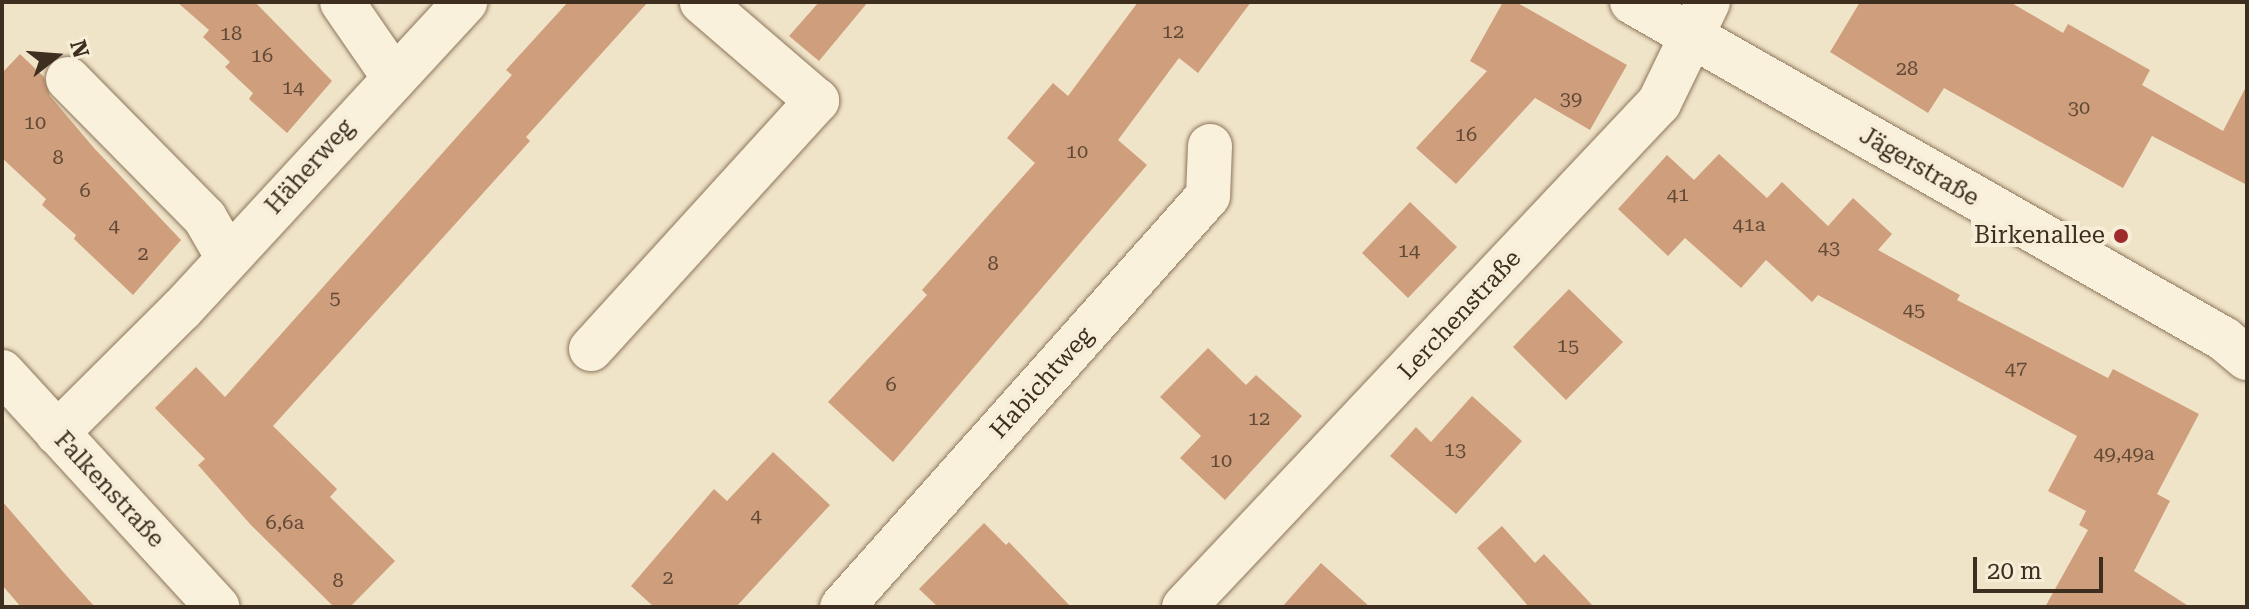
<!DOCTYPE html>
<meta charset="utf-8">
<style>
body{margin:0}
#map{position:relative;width:2249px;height:609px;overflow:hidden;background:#f0e4c8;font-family:"Roboto Serif",serif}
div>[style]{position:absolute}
.building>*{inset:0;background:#cf9f7d}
.roads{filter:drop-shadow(0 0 2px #8d765c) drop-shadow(0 0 2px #8d765c)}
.minor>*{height:44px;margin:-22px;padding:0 22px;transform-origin:22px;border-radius:22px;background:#faf1dc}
.dots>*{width:22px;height:22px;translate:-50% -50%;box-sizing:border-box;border:4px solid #f7eed8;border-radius:50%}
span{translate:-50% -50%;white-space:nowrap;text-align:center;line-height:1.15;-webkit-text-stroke:8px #f7eed8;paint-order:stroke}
.number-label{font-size:20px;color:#624a37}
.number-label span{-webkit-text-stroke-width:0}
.street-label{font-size:24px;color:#3d2e20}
.poi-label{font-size:24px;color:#3d2e20}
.right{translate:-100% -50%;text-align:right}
.frame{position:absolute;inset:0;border:4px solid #3d2e20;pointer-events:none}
.north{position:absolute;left:16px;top:16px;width:80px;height:80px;-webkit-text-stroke:6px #f7eed8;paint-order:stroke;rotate:73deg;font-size:22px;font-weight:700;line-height:32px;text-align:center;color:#3d2e20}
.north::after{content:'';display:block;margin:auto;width:28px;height:36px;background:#3d2e20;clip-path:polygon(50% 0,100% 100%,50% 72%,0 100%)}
.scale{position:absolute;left:1973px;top:557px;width:130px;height:36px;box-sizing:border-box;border:4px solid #3d2e20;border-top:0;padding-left:10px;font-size:24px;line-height:28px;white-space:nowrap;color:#3d2e20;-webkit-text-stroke:6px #f7eed8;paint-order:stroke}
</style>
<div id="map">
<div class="building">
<div style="clip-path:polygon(177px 2px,255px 2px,332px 81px,287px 133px,249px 99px,253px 93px,225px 67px,230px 62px,203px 37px,209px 30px)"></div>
<div style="clip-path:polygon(568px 2px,648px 2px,526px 137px,530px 141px,273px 426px,337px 489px,330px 497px,395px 561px,350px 607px,334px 607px,250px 524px,198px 465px,205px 459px,155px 408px,196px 367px,225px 397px,512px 75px,506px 70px)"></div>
<div style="clip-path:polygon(819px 2px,868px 2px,819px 61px,789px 36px)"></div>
<div style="clip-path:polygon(1138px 2px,1251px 2px,1198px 73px,1179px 58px,1118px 140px,1147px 165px,893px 462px,828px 402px,927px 295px,922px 290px,1035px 163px,1007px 138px,1053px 83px,1068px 96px)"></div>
<div style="clip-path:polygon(1503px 2px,1516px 2px,1627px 65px,1590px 130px,1535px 98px,1456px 184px,1416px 148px,1487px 71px,1470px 61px)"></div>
<div style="clip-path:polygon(1860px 2px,2010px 2px,2063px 33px,2068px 24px,2150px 70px,2142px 85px,2223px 131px,2247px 85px,2247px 185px,2152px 136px,2123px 188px,1944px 88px,1928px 113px,1830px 52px)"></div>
<div style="clip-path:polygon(20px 54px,44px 77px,50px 96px,94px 148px,181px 240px,133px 295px,74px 239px,76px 235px,42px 205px,46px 199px,2px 158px,2px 73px)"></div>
<div style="clip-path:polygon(1719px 154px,1767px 198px,1782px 182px,1828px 226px,1853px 198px,1892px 234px,1878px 250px,1960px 295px,1957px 300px,2108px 378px,2113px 369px,2199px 414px,2157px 494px,2170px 501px,2134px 571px,2190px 607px,2045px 607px,2088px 530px,2079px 525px,2086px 511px,2048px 491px,2077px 436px,1818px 295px,1812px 302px,1766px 260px,1741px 288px,1685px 238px,1668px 256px,1618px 209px,1667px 155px,1694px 180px)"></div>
<div style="clip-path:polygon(1410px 202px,1457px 247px,1408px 298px,1362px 253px)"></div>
<div style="clip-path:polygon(1569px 289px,1623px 342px,1566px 400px,1513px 347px)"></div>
<div style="clip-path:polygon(1208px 348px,1246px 385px,1256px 375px,1302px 416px,1225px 500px,1180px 458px,1201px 436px,1160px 397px)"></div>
<div style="clip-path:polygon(1472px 396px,1522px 441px,1456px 514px,1390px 456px,1416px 427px,1431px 442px)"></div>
<div style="clip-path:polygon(773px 452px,830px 505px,736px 607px,654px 607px,631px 586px,714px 489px,727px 501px)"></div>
<div style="clip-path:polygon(2px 501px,65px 574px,95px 607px,21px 607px,2px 585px)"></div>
<div style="clip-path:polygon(984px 523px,1006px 545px,1009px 542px,1071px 607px,938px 607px,919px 589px)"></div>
<div style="clip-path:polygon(1502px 526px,1535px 563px,1544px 554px,1594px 607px,1529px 607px,1477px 548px)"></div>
<div style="clip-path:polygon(1321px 563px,1370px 607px,1282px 607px)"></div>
</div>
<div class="roads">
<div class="minor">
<div style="left:342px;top:2px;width:90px;rotate:55.4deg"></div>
<div style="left:1632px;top:2px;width:681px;rotate:29.65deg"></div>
<div style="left:2224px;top:339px;width:30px;rotate:40deg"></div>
<div style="left:68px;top:79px;width:195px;rotate:45.4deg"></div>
<div style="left:205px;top:218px;width:46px;rotate:60.1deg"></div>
<div style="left:591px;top:349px;width:336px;rotate:-47.7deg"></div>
<div style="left:817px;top:101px;width:152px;rotate:-139.3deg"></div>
<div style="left:2px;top:372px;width:319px;rotate:47.5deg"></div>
<div style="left:57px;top:433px;width:176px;rotate:-44.8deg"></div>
<div style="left:182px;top:309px;width:418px;rotate:-47.3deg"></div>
<div style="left:842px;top:607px;width:550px;rotate:-48.31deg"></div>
<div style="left:1208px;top:196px;width:50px;rotate:-87.7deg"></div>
<div style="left:1184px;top:607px;width:693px;rotate:-46.7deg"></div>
<div style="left:1659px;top:103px;width:112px;rotate:-64.1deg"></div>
</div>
</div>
<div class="dots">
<div style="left:2121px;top:236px;background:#9e2a2b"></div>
</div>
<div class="number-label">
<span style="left:1173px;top:31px">12</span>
<span style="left:231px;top:33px">18</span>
<span style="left:262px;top:55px">16</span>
<span style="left:1907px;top:68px">28</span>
<span style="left:293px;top:87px">14</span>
<span style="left:1571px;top:98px">39</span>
<span style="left:2079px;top:107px">30</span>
<span style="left:35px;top:122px">10</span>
<span style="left:1466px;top:134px">16</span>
<span style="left:1077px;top:151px">10</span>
<span style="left:58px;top:157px">8</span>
<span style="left:85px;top:190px">6</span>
<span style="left:1678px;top:194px">41</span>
<span style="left:1749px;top:224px">41a</span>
<span style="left:114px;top:225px">4</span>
<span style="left:1829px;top:247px">43</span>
<span style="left:1409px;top:250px">14</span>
<span style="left:143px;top:253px">2</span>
<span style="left:993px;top:263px">8</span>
<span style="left:335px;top:297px">5</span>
<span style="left:1914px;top:309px">45</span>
<span style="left:1568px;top:345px">15</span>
<span style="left:2016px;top:368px">47</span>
<span style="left:891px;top:384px">6</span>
<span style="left:1259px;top:418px">12</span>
<span style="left:1455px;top:449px">13</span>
<span style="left:2124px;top:453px">49,49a</span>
<span style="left:1221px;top:460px">10</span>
<span style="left:756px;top:515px">4</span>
<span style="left:285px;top:522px">6,6a</span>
<span style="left:668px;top:577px">2</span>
<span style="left:338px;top:580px">8</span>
</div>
<div class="street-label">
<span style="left:310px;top:167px;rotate:-48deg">Häherweg</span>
<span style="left:1919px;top:167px;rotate:30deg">Jägerstraße</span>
<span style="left:1460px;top:315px;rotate:-47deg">Lerchenstraße</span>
<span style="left:1042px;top:383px;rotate:-48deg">Habichtweg</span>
<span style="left:109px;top:490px;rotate:47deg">Falkenstraße</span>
</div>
<div class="poi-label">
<span class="right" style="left:2105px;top:236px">Birkenallee</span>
</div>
<div class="frame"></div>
<div class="north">N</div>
<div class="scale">20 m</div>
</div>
